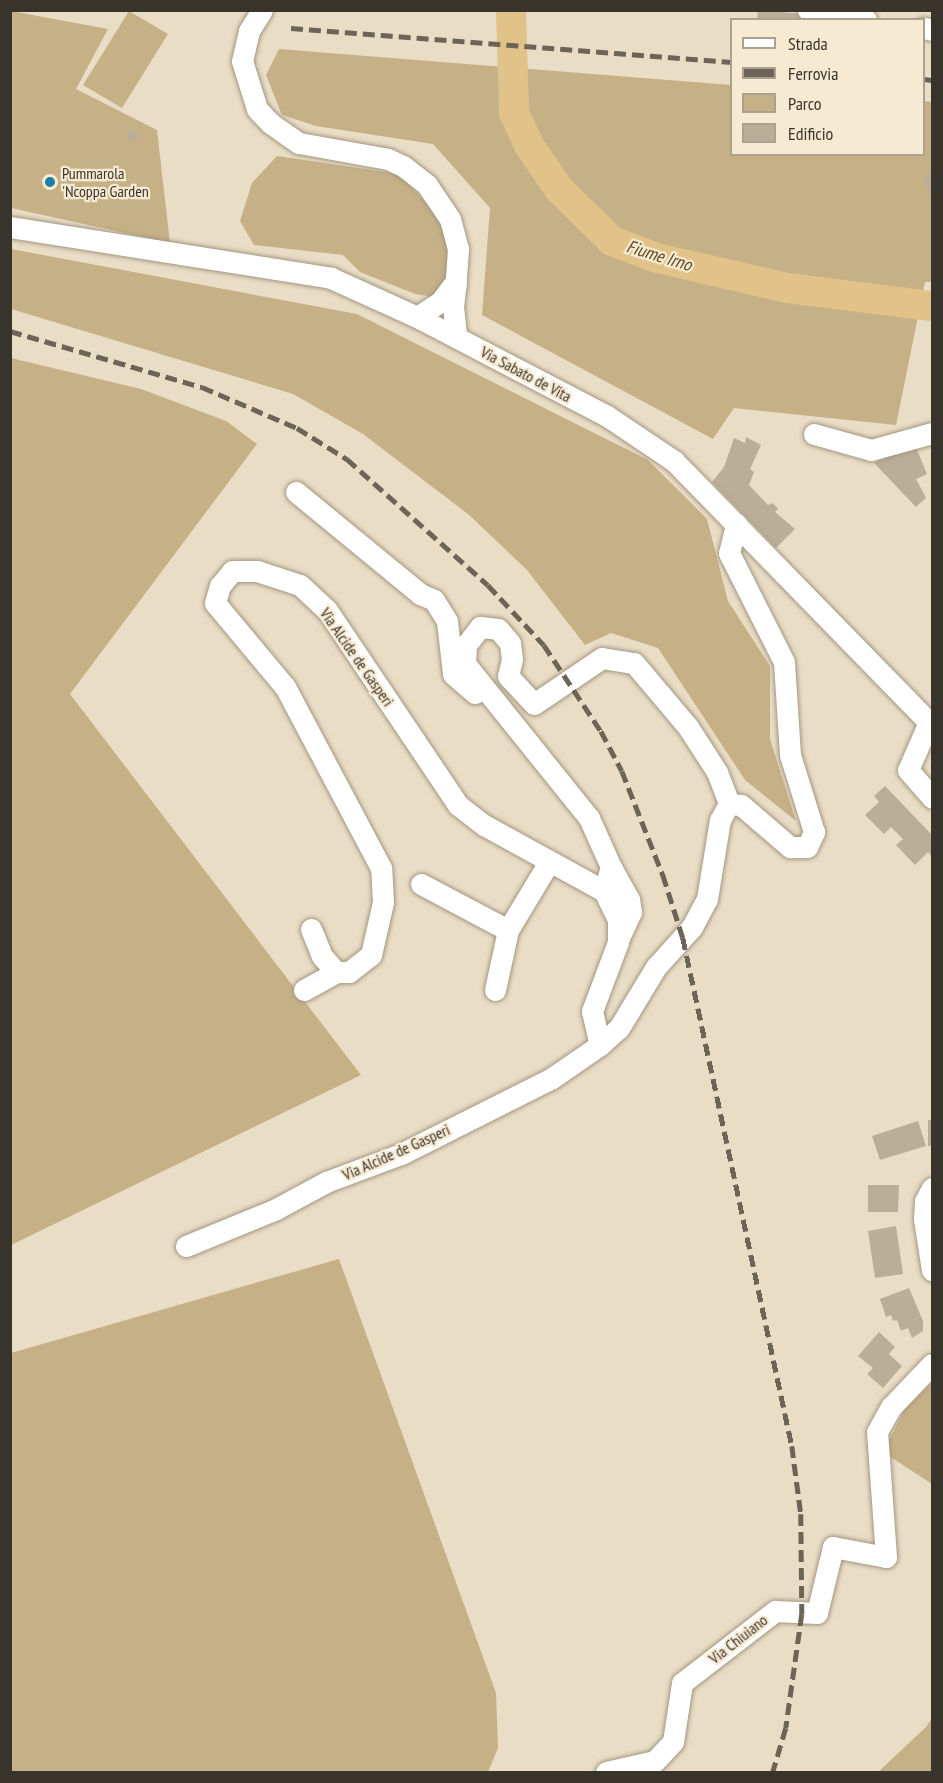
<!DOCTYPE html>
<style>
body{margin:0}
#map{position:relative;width:943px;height:1783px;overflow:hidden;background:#eaddc6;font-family:"PT Sans Narrow",sans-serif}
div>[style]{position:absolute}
.green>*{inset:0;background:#c6b086}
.river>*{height:30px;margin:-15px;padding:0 15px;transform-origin:15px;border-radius:15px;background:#e1c288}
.building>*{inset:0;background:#baae98}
.round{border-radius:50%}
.roads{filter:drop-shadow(0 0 2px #a39781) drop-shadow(0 0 2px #a39781)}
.minor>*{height:21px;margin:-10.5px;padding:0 10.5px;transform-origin:10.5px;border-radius:10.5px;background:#fff}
.rail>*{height:4.5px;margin-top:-2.25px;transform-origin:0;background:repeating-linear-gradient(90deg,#6b6457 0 12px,transparent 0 18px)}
.dots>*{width:16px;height:16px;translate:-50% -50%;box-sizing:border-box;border:3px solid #f7ead3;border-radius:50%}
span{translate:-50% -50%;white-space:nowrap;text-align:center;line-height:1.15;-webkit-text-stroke:4.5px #f7ead3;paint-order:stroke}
.poi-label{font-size:16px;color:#39342b}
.left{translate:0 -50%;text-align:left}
.street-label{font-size:16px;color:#39342b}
.water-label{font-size:18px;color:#5f491d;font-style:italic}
.frame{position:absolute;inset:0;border:12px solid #39342b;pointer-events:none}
.legend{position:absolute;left:730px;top:18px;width:195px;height:138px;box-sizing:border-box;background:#f7ead3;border:2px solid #aba190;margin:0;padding:8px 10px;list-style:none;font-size:18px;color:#39342b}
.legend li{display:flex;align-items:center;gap:12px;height:30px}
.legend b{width:30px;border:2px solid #aba190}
</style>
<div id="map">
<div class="green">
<div style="clip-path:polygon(11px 11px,108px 29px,76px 89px,157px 130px,170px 243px,11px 208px)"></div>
<div style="clip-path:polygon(129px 11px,168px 34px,122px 108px,83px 85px)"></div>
<div style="clip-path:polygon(279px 49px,731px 85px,732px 154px,924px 154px,924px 101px,932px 102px,932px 282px,925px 282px,896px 425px,734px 408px,713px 439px,482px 315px,490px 208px,433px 144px,316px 126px,282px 115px,266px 75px)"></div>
<div style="clip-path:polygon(277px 156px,399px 174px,432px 209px,447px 238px,448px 274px,435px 297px,415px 294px,360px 272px,343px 255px,254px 245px,240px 221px,252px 183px)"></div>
<div style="clip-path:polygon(11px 249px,357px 314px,648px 460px,707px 519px,728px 601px,770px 666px,770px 739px,796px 821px,745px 780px,658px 648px,611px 633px,585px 645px,527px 570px,468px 514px,363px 434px,293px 394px,11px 309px)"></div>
<div style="clip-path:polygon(11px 358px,141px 389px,226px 421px,257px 444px,70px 694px,361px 1075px,11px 1245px)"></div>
<div style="clip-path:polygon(339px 1259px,496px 1693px,498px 1748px,488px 1772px,11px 1772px,11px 1353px)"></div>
<div style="clip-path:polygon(932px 1383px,932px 1484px,883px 1452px,905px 1409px)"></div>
<div style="clip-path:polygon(932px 1718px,932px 1772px,878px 1772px,926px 1727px)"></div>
</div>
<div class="river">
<div style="left:511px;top:10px;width:103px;rotate:88.3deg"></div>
<div style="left:514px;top:113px;width:38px;rotate:65deg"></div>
<div style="left:530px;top:147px;width:51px;rotate:55.4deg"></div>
<div style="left:559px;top:189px;width:74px;rotate:44.5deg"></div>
<div style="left:612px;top:241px;width:48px;rotate:20.7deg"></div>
<div style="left:657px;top:258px;width:133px;rotate:13deg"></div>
<div style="left:787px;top:288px;width:146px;rotate:7.1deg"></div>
</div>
<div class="building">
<div style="clip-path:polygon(758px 10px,804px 14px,803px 20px,757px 20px)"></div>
<div class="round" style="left:126.5px;top:129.5px;width:11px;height:11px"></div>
<div style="clip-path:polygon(932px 172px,932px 196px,922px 181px)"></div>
<div style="clip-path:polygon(746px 437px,761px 445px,750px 469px,754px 472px,749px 485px,768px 505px,773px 503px,778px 509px,775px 512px,795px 529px,776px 548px,712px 482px,724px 467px,734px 438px,745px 443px)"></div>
<div style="clip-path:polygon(915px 445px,927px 474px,916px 479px,926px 498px,916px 507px,874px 463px)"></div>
<div style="clip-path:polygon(885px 786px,932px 835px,932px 857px,928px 852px,915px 865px,896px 845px,903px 839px,891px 827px,884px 834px,865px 815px,879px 802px,874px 796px)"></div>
<div style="clip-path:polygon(928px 1120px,932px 1120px,932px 1146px,928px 1146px)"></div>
<div style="clip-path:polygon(918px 1121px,926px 1146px,880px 1160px,872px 1136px)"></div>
<div style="clip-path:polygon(868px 1185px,899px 1185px,898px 1212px,868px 1212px)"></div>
<div style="clip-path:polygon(896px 1226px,903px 1274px,875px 1278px,868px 1231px)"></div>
<div style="clip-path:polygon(909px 1288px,923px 1321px,923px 1331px,912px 1338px,908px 1328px,901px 1331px,897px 1320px,893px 1321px,891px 1315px,886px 1317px,880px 1299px)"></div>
<div style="clip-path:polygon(879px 1332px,895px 1347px,889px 1354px,902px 1366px,883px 1388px,867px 1374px,873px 1368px,858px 1356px)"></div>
</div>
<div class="roads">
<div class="minor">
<div style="left:262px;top:10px;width:25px;rotate:122deg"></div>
<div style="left:249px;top:31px;width:31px;rotate:103deg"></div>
<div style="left:242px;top:61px;width:50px;rotate:72.6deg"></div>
<div style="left:257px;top:109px;width:19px;rotate:47deg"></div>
<div style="left:270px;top:123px;width:35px;rotate:35deg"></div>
<div style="left:299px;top:143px;width:90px;rotate:10.2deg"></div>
<div style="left:388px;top:159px;width:17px;rotate:25deg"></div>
<div style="left:403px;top:166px;width:31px;rotate:38deg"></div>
<div style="left:427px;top:185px;width:41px;rotate:55.9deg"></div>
<div style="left:450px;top:219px;width:31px;rotate:75deg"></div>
<div style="left:458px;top:249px;width:32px;rotate:94deg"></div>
<div style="left:456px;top:281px;width:26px;rotate:127deg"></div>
<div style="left:440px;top:302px;width:27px;rotate:147deg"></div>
<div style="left:808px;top:10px;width:59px;rotate:9.8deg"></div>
<div style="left:924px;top:28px;width:8px;rotate:14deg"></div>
<div style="left:10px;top:227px;width:325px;rotate:9deg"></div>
<div style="left:331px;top:278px;width:94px;rotate:24.4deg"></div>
<div style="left:417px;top:317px;width:214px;rotate:27.5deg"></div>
<div style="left:607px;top:416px;width:81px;rotate:33.9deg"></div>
<div style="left:674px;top:461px;width:369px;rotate:45.7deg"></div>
<div style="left:456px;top:282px;width:24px;rotate:97deg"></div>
<div style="left:453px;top:306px;width:31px;rotate:84deg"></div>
<div style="left:814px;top:434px;width:59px;rotate:15.7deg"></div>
<div style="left:871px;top:450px;width:63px;rotate:-15.6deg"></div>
<div style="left:296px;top:492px;width:161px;rotate:39.4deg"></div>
<div style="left:420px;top:594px;width:15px;rotate:23deg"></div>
<div style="left:434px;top:600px;width:25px;rotate:58deg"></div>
<div style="left:447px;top:621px;width:53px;rotate:83.5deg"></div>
<div style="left:453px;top:674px;width:29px;rotate:41deg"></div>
<div style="left:929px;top:722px;width:52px;rotate:113.6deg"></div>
<div style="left:908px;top:770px;width:37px;rotate:49deg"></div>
<div style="left:611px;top:867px;width:37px;rotate:61deg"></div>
<div style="left:629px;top:899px;width:13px;rotate:81deg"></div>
<div style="left:631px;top:912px;width:29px;rotate:115deg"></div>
<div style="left:421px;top:884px;width:98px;rotate:27.9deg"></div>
<div style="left:604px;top:891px;width:25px;rotate:-74deg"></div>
<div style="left:611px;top:867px;width:54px;rotate:-114.2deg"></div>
<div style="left:589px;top:818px;width:198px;rotate:-128.8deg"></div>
<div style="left:465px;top:664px;width:19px;rotate:-87deg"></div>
<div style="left:466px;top:645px;width:23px;rotate:-52deg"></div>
<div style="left:480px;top:627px;width:18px;rotate:6deg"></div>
<div style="left:498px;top:629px;width:18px;rotate:49deg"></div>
<div style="left:510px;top:643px;width:16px;rotate:83deg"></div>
<div style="left:512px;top:659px;width:17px;rotate:103deg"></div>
<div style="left:508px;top:676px;width:38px;rotate:47deg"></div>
<div style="left:534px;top:704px;width:82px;rotate:-34.1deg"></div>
<div style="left:602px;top:658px;width:32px;rotate:9deg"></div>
<div style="left:634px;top:663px;width:84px;rotate:49.8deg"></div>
<div style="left:688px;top:727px;width:54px;rotate:57.2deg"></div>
<div style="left:717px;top:772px;width:34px;rotate:69deg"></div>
<div style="left:311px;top:929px;width:29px;rotate:68deg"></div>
<div style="left:322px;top:956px;width:21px;rotate:49deg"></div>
<div style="left:336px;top:972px;width:13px"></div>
<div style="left:349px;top:972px;width:28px;rotate:-38deg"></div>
<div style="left:371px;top:955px;width:54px;rotate:-77.2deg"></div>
<div style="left:383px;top:902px;width:34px;rotate:-93deg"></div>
<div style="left:381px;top:868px;width:205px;rotate:-117.9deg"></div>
<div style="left:285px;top:687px;width:109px;rotate:-129.8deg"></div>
<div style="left:215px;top:603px;width:18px;rotate:-74deg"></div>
<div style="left:220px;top:586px;width:19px;rotate:-51deg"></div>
<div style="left:232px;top:571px;width:25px"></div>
<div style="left:257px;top:571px;width:45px;rotate:18deg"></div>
<div style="left:300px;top:585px;width:37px;rotate:43deg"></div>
<div style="left:327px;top:610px;width:235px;rotate:56.1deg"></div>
<div style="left:458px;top:805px;width:33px;rotate:38deg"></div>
<div style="left:484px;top:825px;width:137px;rotate:28.8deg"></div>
<div style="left:604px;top:891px;width:32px;rotate:64deg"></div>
<div style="left:618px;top:920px;width:22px;rotate:90deg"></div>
<div style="left:618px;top:942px;width:74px;rotate:110.6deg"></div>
<div style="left:592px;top:1011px;width:35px;rotate:77deg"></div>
<div style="left:304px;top:990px;width:37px;rotate:-29deg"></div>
<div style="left:495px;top:990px;width:61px;rotate:-77.8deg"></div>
<div style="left:508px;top:930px;width:79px;rotate:-58.9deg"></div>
<div style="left:932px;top:1188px;width:15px;rotate:118deg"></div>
<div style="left:925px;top:1201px;width:18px;rotate:93deg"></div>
<div style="left:924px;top:1219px;width:52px;rotate:81.1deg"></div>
<div style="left:186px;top:1246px;width:97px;rotate:-22.3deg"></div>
<div style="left:276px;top:1209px;width:57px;rotate:-28.4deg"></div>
<div style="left:326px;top:1182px;width:80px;rotate:-20.5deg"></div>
<div style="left:401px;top:1154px;width:169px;rotate:-26.7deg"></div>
<div style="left:552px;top:1078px;width:58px;rotate:-34.5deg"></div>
<div style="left:600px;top:1045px;width:25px;rotate:-42deg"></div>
<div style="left:619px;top:1028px;width:71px;rotate:-58.8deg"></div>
<div style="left:656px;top:967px;width:54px;rotate:-48deg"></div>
<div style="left:692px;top:927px;width:32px;rotate:-62deg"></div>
<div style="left:707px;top:899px;width:80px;rotate:-80.7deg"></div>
<div style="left:720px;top:820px;width:18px;rotate:-61deg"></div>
<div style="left:729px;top:804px;width:12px;rotate:5deg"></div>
<div style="left:741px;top:805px;width:65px;rotate:40.6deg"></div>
<div style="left:790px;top:847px;width:17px"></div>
<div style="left:807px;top:847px;width:17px;rotate:-65deg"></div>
<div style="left:814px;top:832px;width:81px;rotate:-107.3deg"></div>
<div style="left:790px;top:755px;width:93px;rotate:-93.7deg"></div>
<div style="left:784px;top:662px;width:122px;rotate:-116.8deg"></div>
<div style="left:729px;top:553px;width:30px;rotate:-76deg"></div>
<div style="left:606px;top:1772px;width:50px;rotate:-12.7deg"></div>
<div style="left:655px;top:1761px;width:26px;rotate:-47deg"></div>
<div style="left:673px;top:1742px;width:60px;rotate:-81.3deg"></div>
<div style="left:682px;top:1683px;width:118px;rotate:-37.7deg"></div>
<div style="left:775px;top:1611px;width:42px;rotate:2.7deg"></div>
<div style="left:817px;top:1613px;width:68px;rotate:-76.4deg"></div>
<div style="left:833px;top:1547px;width:54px;rotate:10.7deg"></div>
<div style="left:886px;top:1557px;width:125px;rotate:-94.1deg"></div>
<div style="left:877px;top:1432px;width:29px;rotate:-61deg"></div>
<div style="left:891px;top:1407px;width:59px;rotate:-46.4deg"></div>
</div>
</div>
<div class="rail">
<div style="left:291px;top:28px;width:442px;rotate:4.4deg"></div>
<div style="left:924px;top:79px;width:8px;rotate:7deg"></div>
<div style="left:10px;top:331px;width:200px;rotate:16.3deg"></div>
<div style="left:202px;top:387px;width:103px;rotate:23.3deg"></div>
<div style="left:297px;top:428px;width:59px;rotate:31.8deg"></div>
<div style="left:347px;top:459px;width:189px;rotate:41.8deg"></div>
<div style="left:488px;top:585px;width:82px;rotate:47deg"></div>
<div style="left:544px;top:645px;width:103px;rotate:56.5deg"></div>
<div style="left:601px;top:731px;width:45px;rotate:62.3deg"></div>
<div style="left:622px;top:771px;width:112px;rotate:68.5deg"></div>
<div style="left:663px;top:875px;width:66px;rotate:72.4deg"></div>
<div style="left:683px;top:938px;width:520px;rotate:77.89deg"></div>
<div style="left:792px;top:1446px;width:69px;rotate:82.5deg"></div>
<div style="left:801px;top:1514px;width:100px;rotate:89.4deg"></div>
<div style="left:802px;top:1614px;width:115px;rotate:98deg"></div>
<div style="left:786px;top:1728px;width:46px;rotate:106.5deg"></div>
</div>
<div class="dots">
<div style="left:50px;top:182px;background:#1b7ea9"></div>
</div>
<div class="poi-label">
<span class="left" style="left:62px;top:182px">Pummarola<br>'Ncoppa Garden</span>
</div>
<div class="street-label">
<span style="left:526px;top:374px;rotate:28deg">Via Sabato de Vita</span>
<span style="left:357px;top:657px;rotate:55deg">Via Alcide de Gasperi</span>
<span style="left:396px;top:1152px;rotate:-24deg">Via Alcide de Gasperi</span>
<span style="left:738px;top:1639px;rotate:-38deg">Via Chiuiano</span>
</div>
<div class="water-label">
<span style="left:659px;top:256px;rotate:17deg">Fiume Irno</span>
</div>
<div class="frame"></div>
<ul class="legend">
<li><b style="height:8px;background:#fff"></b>Strada</li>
<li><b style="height:8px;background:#6b6457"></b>Ferrovia</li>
<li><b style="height:16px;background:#c6b086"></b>Parco</li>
<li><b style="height:16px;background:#baae98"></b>Edificio</li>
</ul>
</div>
